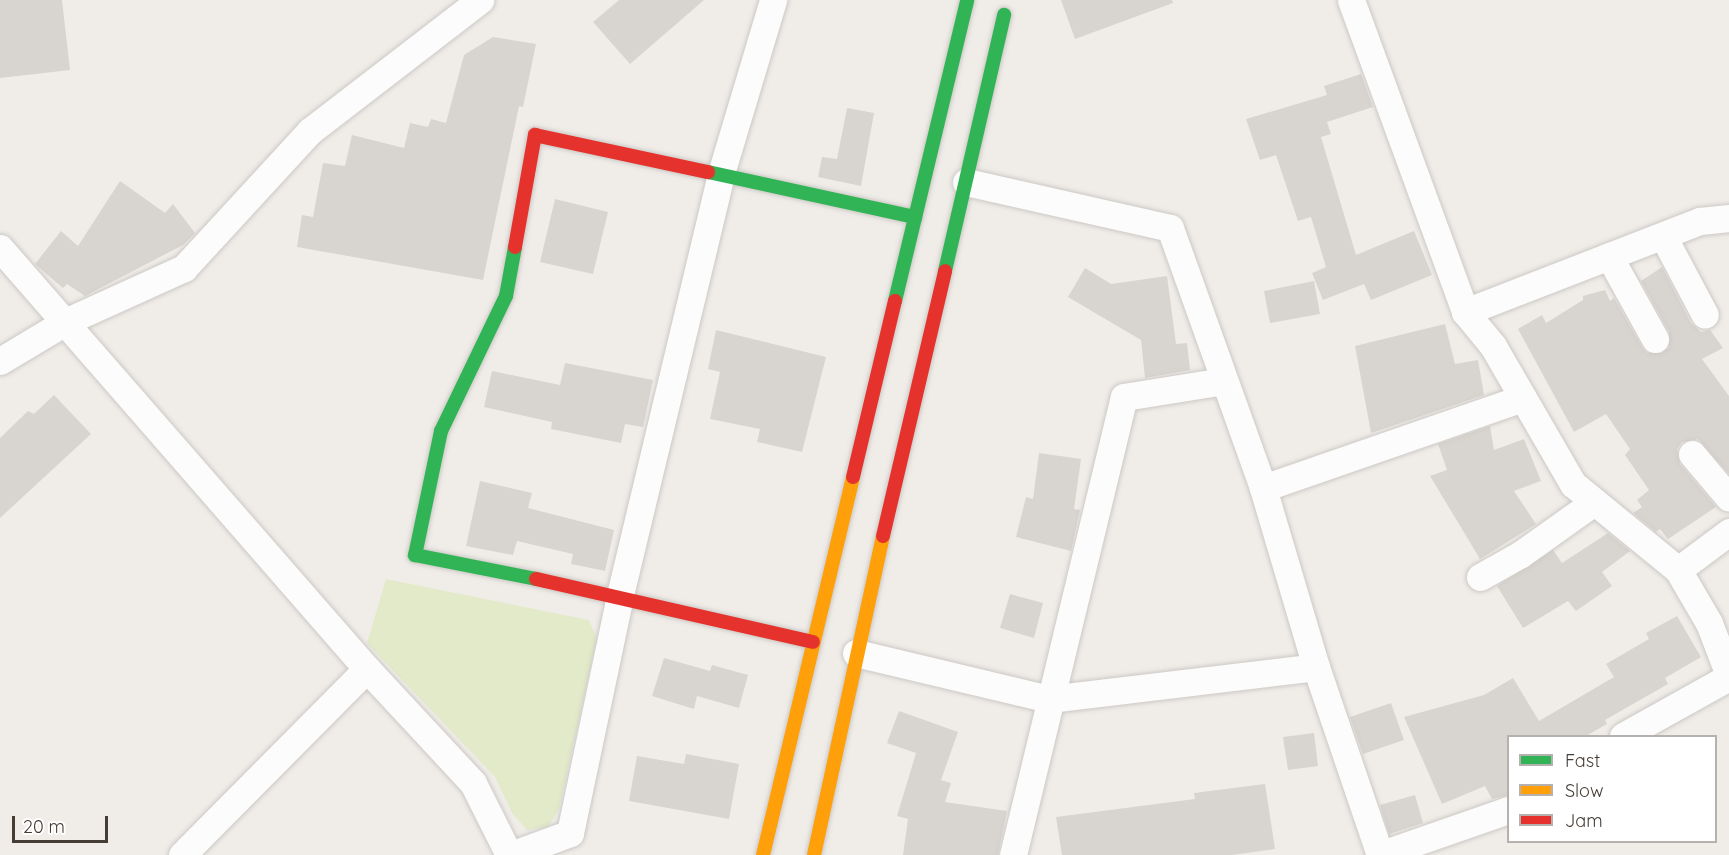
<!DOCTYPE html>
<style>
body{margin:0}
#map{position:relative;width:1729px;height:855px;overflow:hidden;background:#f0ede9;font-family:Quicksand,sans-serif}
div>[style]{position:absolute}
.green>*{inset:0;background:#e2eac9}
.building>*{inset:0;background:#d8d4d0}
.roads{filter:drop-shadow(0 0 2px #ccc9c5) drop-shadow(0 0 2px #ccc9c5)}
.street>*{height:27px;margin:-13.5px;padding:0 13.5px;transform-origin:13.5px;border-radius:13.5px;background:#fdfcfc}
.fast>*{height:14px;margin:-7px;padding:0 7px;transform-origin:7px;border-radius:7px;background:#30b455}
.slow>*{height:14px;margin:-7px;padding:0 7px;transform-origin:7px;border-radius:7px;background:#ff9f0a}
.jam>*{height:14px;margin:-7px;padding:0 7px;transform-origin:7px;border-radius:7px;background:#e5322d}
span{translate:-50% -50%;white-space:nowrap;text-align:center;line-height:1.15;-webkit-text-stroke:4.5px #fff;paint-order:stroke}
.legend{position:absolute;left:1507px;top:735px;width:210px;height:108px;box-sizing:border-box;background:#fff;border:2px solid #b5b1ae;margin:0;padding:8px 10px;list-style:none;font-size:18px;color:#453c35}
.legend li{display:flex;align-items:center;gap:12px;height:30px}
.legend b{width:30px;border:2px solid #b5b1ae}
.scale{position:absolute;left:12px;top:816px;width:96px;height:27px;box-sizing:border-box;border:3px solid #453c35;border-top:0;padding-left:8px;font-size:18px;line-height:21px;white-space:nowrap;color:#453c35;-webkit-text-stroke:4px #fff;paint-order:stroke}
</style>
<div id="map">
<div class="green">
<div style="clip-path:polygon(386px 579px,589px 620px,597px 639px,559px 809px,548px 827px,527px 830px,512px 813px,495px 777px,367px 643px)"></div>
</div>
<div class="building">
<div style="clip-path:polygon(0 0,62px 0,70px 70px,0 78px)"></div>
<div style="clip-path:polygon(619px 0,704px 0,630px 64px,593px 22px)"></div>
<div style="clip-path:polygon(1061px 0,1172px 0,1173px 3px,1075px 39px)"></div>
<div style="clip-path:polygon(493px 37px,536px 44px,523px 107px,519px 106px,483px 280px,297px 247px,302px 215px,313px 217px,323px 163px,345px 166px,352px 135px,404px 148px,410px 123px,428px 127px,431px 119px,446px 123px,464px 55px)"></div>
<div style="clip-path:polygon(1361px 74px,1373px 107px,1327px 122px,1331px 134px,1321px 137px,1356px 255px,1414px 231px,1432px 275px,1371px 300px,1364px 284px,1323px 300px,1312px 273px,1326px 267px,1311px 217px,1298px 221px,1276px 155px,1260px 160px,1246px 119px,1327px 95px,1324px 86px)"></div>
<div style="clip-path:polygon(847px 108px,874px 113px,861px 186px,818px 177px,822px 157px,837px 159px)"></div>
<div style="clip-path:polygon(120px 181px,165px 213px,173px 204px,195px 233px,183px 245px,85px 296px,67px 284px,63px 288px,35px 264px,61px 231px,78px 246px)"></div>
<div style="clip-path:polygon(555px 199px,608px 212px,593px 274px,540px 262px)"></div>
<div style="clip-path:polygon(1662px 267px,1691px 323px,1701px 332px,1710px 330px,1723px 348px,1702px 359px,1729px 396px,1729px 474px,1698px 439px,1682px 442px,1677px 449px,1680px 464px,1716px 507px,1668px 539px,1660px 529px,1656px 532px,1633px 513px,1642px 507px,1637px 500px,1649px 490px,1625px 455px,1630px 449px,1606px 414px,1574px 432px,1518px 329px,1542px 315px,1546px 323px,1583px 300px,1583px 296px,1605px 290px,1610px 301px,1614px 298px,1642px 347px,1647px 353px,1662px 353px,1669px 347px,1669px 332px,1641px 281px)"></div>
<div style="clip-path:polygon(1085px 268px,1111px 284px,1167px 276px,1176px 344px,1187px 343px,1190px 370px,1145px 378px,1141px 340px,1068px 297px)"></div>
<div style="clip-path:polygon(1314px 281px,1320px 314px,1270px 323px,1264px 291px)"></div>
<div style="clip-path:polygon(1445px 324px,1455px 364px,1478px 360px,1484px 395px,1371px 433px,1355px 346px)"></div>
<div style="clip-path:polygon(716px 330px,826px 357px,802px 452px,757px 442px,760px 429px,710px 419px,720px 372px,708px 369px)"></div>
<div style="clip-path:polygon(565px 363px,653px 380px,643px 427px,625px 424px,621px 443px,551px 429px,552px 422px,484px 407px,492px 371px,560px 385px)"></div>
<div style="clip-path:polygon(54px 395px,91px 434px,0 518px,0 438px,28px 411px,34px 414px)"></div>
<div style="clip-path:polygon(1490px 426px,1494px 450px,1524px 439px,1541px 481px,1514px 491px,1536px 524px,1480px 559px,1430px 476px,1447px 470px,1438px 444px)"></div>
<div style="clip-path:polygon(1039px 453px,1081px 459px,1074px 509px,1080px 510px,1071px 551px,1016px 537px,1026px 497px,1033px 499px)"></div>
<div style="clip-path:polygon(480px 481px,532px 493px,528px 508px,614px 530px,605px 571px,571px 564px,573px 554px,517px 541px,513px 555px,466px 546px)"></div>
<div style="clip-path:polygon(1608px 533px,1630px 551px,1602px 572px,1612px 586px,1576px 611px,1568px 601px,1523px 628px,1497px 586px,1553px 550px,1562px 563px)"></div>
<div style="clip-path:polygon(1010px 594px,1043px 603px,1034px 638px,1000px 628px)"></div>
<div style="clip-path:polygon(1677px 616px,1701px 657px,1665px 678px,1668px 684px,1605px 720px,1607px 724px,1586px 736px,1509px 736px,1509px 795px,1492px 799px,1485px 786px,1442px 804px,1404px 717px,1484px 695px,1513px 678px,1539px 721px,1614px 677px,1606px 664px,1649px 639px,1646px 633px)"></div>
<div style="clip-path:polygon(664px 658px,710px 671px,712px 665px,748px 675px,739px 708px,697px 696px,694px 709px,652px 696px)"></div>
<div style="clip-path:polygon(1391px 703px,1404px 740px,1363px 754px,1350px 717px)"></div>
<div style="clip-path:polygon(899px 711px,958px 732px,941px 780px,951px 783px,945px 802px,1007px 811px,998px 855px,903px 855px,908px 819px,897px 816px,916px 753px,887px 743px)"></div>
<div style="clip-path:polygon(1314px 733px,1318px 766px,1288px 770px,1283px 737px)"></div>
<div style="clip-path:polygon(686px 754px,739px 764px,729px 819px,629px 801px,637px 756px,684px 764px)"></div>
<div style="clip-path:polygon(1265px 784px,1275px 849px,1232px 855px,1062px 855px,1056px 817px,1195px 799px,1194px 793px)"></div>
<div style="clip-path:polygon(1415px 795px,1423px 823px,1389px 834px,1380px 805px)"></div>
</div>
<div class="roads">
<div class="street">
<div style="left:1351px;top:0;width:332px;rotate:69.9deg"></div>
<div style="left:1465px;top:312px;width:44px;rotate:50.5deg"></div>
<div style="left:1493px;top:346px;width:160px;rotate:59.9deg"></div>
<div style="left:1573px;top:484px;width:136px;rotate:39.3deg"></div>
<div style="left:1678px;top:570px;width:61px;rotate:59.7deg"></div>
<div style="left:1709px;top:623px;width:56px;rotate:69deg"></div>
<div style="left:966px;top:182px;width:209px;rotate:12.7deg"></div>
<div style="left:1170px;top:228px;width:276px;rotate:70.3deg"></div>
<div style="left:1263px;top:488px;width:187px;rotate:73.5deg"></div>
<div style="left:1316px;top:667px;width:199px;rotate:71.2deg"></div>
<div style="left:1663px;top:236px;width:89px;rotate:62deg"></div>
<div style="left:0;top:248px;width:559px;rotate:48.92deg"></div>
<div style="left:367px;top:669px;width:156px;rotate:47.1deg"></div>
<div style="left:473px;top:783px;width:80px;rotate:63.4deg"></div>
<div style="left:1609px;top:256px;width:95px;rotate:61deg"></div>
<div style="left:1465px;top:312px;width:252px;rotate:-21.2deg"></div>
<div style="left:1700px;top:221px;width:29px;rotate:-6deg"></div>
<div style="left:0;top:361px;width:76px;rotate:-31deg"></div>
<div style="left:65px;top:322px;width:131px;rotate:-24.4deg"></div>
<div style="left:184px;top:268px;width:186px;rotate:-47.4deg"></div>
<div style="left:310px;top:131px;width:215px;rotate:-37.6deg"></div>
<div style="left:1692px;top:454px;width:57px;rotate:49.9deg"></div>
<div style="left:1263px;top:488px;width:275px;rotate:-19.1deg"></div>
<div style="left:1678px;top:570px;width:64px;rotate:-36.7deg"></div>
<div style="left:1480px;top:577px;width:47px;rotate:-29.3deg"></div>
<div style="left:1521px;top:554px;width:90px;rotate:-35.5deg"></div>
<div style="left:856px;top:653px;width:198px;rotate:13.4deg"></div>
<div style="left:1049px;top:699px;width:269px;rotate:-6.8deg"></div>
<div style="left:1623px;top:736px;width:121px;rotate:-29.1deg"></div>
<div style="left:182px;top:855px;width:262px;rotate:-45.2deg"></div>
<div style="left:511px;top:855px;width:63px;rotate:-20.4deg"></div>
<div style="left:570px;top:833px;width:243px;rotate:-78.1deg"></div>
<div style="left:620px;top:595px;width:430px;rotate:-76.5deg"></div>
<div style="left:720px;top:177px;width:185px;rotate:-73.3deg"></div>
<div style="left:1013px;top:855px;width:471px;rotate:-76.4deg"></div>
<div style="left:1124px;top:397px;width:101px;rotate:-9.1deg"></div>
<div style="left:1379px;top:855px;width:137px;rotate:-19.2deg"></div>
</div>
<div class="fast">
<div style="left:708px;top:172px;width:212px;rotate:12.3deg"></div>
<div style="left:515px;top:247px;width:50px;rotate:100.4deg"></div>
<div style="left:506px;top:296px;width:150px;rotate:115.7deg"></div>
<div style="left:441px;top:431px;width:127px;rotate:101.8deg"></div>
<div style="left:415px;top:555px;width:123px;rotate:11.2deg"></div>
<div style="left:945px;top:271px;width:263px;rotate:-77deg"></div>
<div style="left:895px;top:301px;width:309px;rotate:-76.5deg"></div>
</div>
<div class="slow">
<div style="left:763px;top:855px;width:389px;rotate:-76.6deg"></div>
<div style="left:814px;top:855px;width:326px;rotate:-77.8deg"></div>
</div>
<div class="jam">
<div style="left:515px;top:247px;width:114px;rotate:-79.9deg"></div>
<div style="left:535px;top:135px;width:177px;rotate:12.1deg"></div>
<div style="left:853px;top:477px;width:181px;rotate:-76.6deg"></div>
<div style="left:883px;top:536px;width:272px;rotate:-76.8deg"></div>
<div style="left:536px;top:579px;width:284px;rotate:12.8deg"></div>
</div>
</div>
<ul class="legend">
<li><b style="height:8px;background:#30b455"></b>Fast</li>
<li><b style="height:8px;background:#ff9f0a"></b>Slow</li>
<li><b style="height:8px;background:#e5322d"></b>Jam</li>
</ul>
<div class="scale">20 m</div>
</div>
